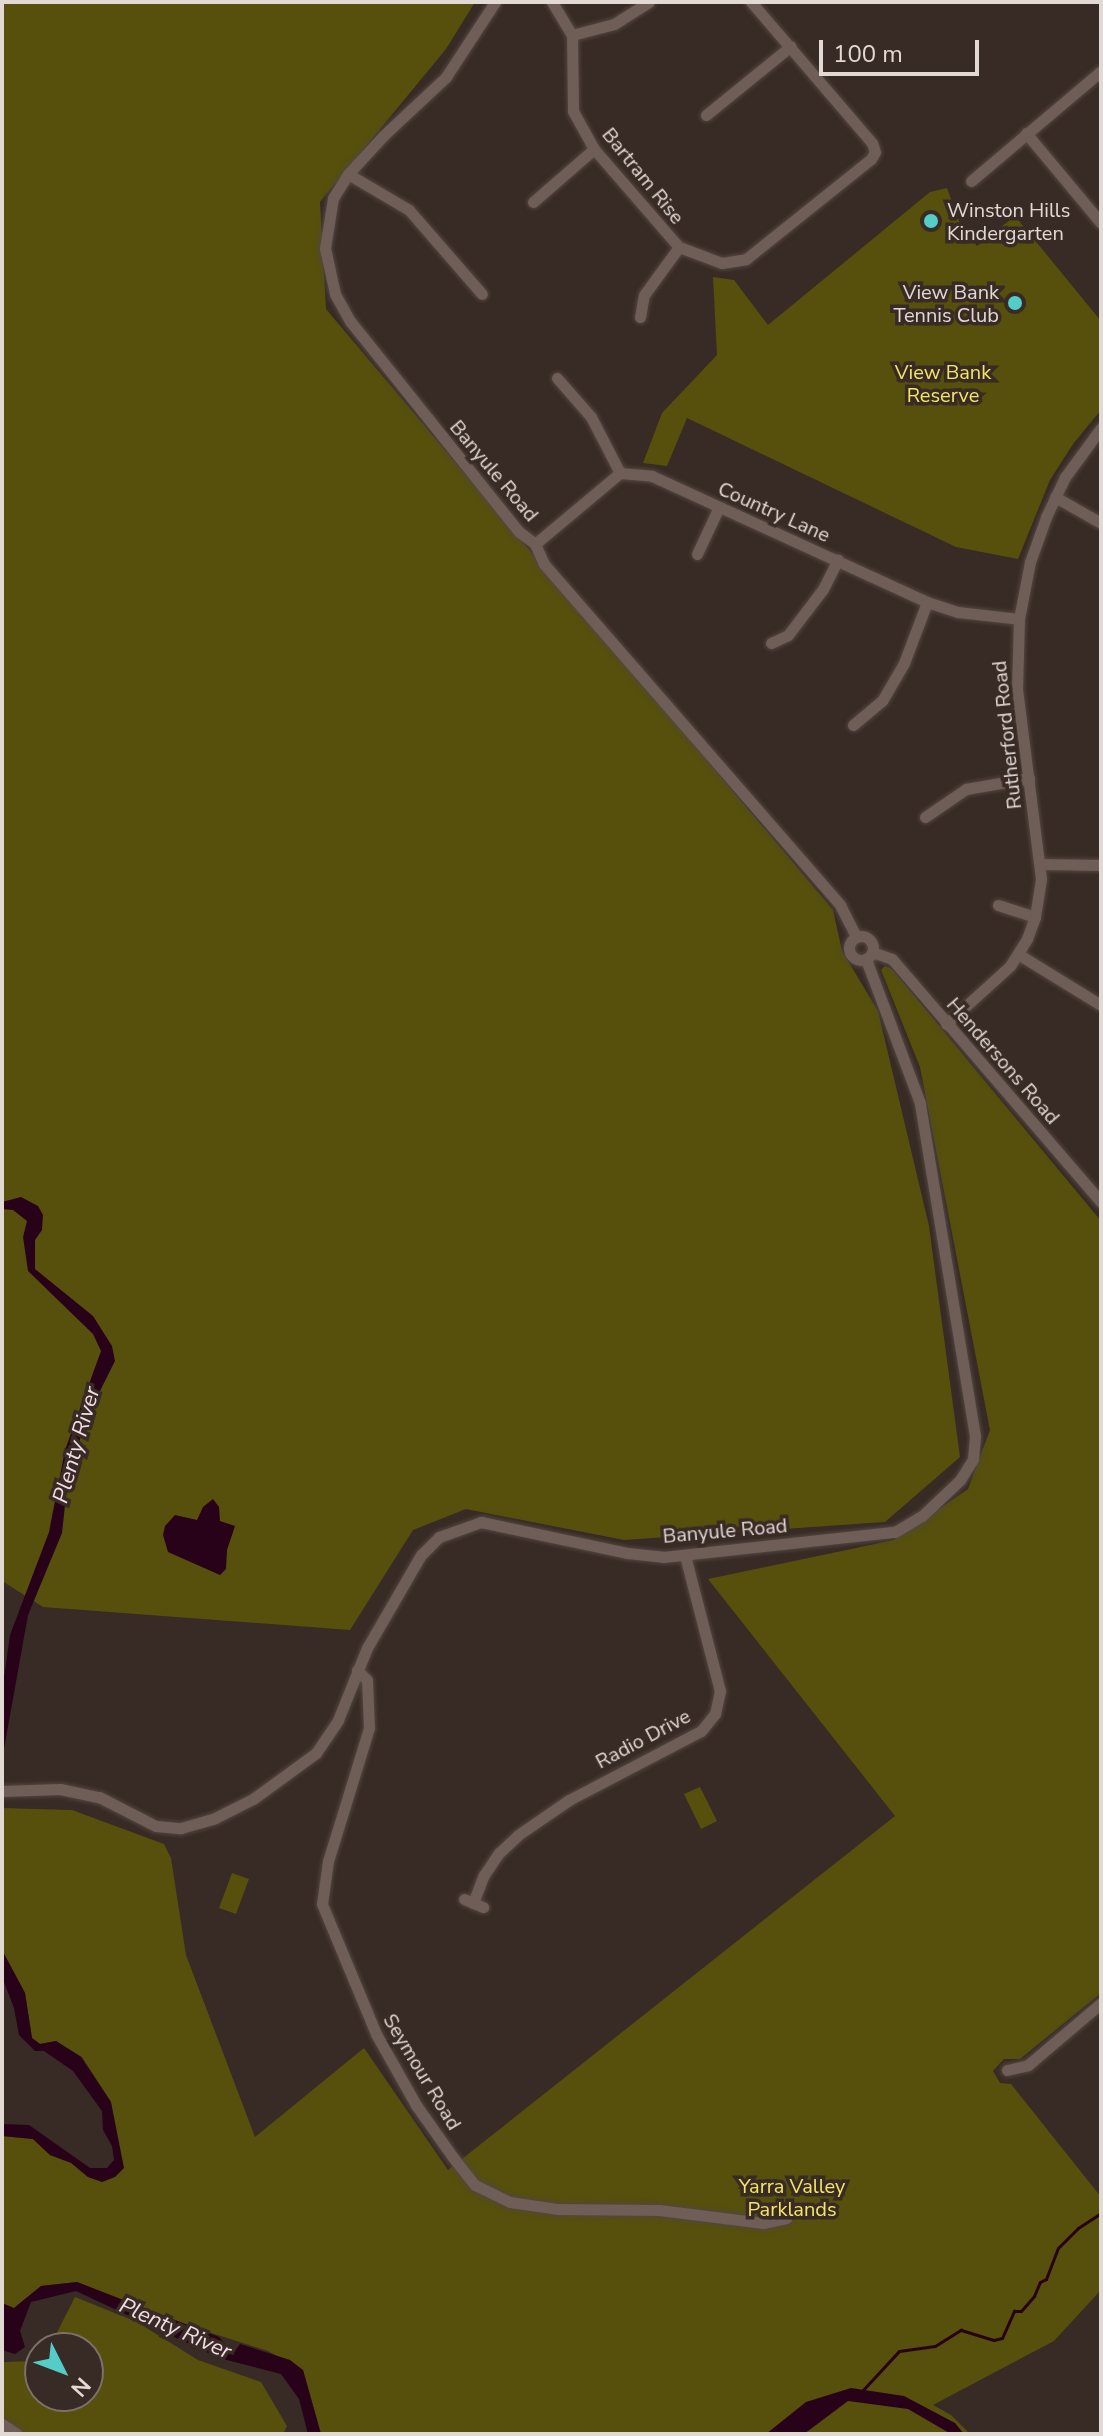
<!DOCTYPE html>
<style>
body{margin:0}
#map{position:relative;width:1103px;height:2436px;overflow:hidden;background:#382a24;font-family:"Nunito Sans",sans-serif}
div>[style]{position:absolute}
.green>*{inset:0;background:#56500c}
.water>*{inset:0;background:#280219}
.stream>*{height:3px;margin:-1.5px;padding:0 1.5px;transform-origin:1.5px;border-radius:1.5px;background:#280219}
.roads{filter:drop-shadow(0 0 2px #524641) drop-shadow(0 0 2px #524641)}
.minor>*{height:11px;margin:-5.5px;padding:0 5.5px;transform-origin:5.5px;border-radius:5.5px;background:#6e5e57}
.minor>.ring{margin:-5.5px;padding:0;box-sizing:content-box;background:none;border:11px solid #6e5e57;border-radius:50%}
.dots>*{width:22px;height:22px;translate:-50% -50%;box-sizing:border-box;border:4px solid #382a24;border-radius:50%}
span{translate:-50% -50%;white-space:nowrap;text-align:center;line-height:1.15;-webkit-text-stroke:7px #382a24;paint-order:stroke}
.street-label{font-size:20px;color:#e2d8d4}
.poi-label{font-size:20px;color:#e2d8d4}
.left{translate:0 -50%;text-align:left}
.right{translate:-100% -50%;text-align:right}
.park-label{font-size:20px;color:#f4e660}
.water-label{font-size:22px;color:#f4dce7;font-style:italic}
.frame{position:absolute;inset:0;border:4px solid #e2d8d4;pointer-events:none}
.north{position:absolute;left:24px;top:2332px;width:80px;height:80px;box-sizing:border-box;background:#382a24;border:2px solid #7c706a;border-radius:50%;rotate:132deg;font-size:22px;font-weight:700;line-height:32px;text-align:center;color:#e2d8d4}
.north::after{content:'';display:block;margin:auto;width:28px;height:36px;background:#54cdc8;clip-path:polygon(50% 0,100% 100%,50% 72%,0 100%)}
.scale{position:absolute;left:819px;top:40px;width:160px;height:36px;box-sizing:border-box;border:4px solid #e2d8d4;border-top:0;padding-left:10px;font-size:24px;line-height:28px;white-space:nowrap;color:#e2d8d4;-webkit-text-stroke:6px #382a24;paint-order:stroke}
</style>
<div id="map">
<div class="green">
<div style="clip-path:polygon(2px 2px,475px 2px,446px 49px,320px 202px,326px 309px,833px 910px,842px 951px,878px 1011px,929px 1226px,960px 1457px,885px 1522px,624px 1540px,466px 1509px,413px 1530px,350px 1630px,43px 1607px,2px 1581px)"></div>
<div style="clip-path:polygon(947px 188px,961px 226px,977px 246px,1015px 216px,1101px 321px,1101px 410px,1073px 444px,1050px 480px,1018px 559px,956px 547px,687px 418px,667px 466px,643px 463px,662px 413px,717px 355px,713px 277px,734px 280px,768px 325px,930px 192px)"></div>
<div style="clip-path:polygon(885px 966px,892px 969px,1101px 1221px,1101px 1993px,1020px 2059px,1004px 2059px,993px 2071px,1000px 2083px,1011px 2084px,1101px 2197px,1101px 2290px,1054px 2341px,933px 2405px,951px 2415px,970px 2434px,321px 2434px,303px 2370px,268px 2351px,171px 2320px,77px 2282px,41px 2286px,14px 2308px,3px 2304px,2px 2136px,33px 2139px,50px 2155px,71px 2162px,88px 2177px,115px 2177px,111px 2102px,82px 2057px,56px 2041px,40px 2044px,32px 2038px,25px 1993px,2px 1950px,2px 1808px,72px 1810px,164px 1844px,171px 1858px,186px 1955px,255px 2137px,364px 2048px,448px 2170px,895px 1816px,708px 1579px,894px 1540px,968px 1489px,990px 1430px,920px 1067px,881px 970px)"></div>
<div style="clip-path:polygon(700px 1787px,717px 1821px,701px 1829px,684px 1794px)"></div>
<div style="clip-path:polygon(232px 1873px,249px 1879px,236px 1914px,219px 1908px)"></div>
<div style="clip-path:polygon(75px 2297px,137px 2322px,198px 2360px,261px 2382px,287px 2426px,283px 2434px,23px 2434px,2px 2417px,2px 2362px,40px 2361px,40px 2396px,88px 2396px,88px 2348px,49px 2348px)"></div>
</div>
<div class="water">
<div style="clip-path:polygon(21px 1197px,38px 1206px,43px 1215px,42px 1230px,35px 1240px,35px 1269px,93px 1316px,112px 1346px,115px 1361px,84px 1423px,66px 1496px,62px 1533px,28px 1615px,2px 1760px,2px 1691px,10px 1635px,49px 1532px,65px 1450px,101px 1351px,93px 1334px,28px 1271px,23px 1237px,27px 1221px,13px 1210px,2px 1209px,2px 1202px)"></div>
<div style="clip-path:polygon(213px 1499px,219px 1507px,220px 1521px,235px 1526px,227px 1550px,226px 1569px,220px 1575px,168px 1552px,163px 1535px,165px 1526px,175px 1515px,197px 1520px,203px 1507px)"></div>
<div style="clip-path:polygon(2px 1950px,25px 1993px,32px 2038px,40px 2044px,56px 2041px,81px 2057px,111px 2102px,124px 2168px,115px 2177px,102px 2182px,88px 2177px,71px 2163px,50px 2155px,33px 2139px,2px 2136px,2px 2124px,29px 2125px,90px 2168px,107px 2168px,114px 2160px,112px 2146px,103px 2130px,102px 2111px,73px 2071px,44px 2051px,35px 2051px,19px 2035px,14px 2008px,2px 1977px)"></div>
<div style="clip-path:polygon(77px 2282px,219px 2337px,230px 2350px,235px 2351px,240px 2344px,290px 2360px,303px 2370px,321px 2434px,308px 2434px,299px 2399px,281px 2374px,219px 2358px,76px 2291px,31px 2302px,20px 2331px,25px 2347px,15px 2354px,5px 2351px,2px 2346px,2px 2303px,14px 2308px,41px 2286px)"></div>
<div style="clip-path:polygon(851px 2388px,904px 2396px,955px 2423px,964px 2434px,951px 2434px,908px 2409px,848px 2401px,804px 2434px,766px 2434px,806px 2402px)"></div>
</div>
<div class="stream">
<div style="left:862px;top:2391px;width:54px;rotate:-47.2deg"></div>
<div style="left:899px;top:2351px;width:36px;rotate:-8deg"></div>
<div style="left:935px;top:2346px;width:31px;rotate:-32deg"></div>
<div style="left:961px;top:2330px;width:34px;rotate:17deg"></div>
<div style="left:994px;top:2340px;width:8px;rotate:-14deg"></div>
<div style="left:1002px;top:2338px;width:30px;rotate:-66deg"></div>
<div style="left:1014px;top:2311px;width:7px"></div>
<div style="left:1021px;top:2311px;width:20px;rotate:-49deg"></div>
<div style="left:1034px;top:2296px;width:15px;rotate:-67deg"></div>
<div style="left:1040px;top:2282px;width:7px;rotate:-27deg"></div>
<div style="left:1046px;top:2279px;width:33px;rotate:-69deg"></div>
<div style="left:1058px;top:2248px;width:28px;rotate:-45deg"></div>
<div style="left:1078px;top:2228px;width:27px;rotate:-33deg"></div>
</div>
<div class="roads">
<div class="minor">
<div style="left:495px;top:2px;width:90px;rotate:123.2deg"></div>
<div style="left:446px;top:77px;width:86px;rotate:136.9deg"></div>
<div style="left:383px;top:136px;width:52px;rotate:132.6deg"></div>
<div style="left:348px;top:174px;width:28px;rotate:122deg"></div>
<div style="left:333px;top:198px;width:51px;rotate:99.1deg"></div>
<div style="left:325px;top:248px;width:47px;rotate:77.7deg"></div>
<div style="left:335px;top:294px;width:31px;rotate:61deg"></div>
<div style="left:350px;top:321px;width:269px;rotate:51.3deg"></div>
<div style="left:518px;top:531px;width:21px;rotate:37deg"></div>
<div style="left:535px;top:544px;width:22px;rotate:66deg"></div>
<div style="left:544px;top:564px;width:452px;rotate:49deg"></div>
<div style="left:840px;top:905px;width:36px;rotate:63deg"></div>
<div style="left:552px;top:2px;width:39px;rotate:59deg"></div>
<div style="left:572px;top:35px;width:76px;rotate:89.2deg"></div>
<div style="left:573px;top:111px;width:43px;rotate:61.1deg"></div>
<div style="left:594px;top:149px;width:130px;rotate:49.1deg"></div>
<div style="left:679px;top:247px;width:46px;rotate:20.4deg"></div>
<div style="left:722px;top:263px;width:24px;rotate:-9deg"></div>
<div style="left:746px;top:259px;width:160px;rotate:-38.7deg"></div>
<div style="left:871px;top:159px;width:8px;rotate:-60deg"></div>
<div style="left:875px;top:152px;width:9px;rotate:-108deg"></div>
<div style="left:872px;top:143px;width:186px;rotate:-130.6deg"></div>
<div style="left:572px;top:35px;width:43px;rotate:-14.7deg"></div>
<div style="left:614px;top:24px;width:41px;rotate:-32.2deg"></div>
<div style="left:706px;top:115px;width:109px;rotate:-39.1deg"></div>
<div style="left:1026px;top:133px;width:117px;rotate:50.2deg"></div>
<div style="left:348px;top:174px;width:71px;rotate:30.5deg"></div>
<div style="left:409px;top:210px;width:111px;rotate:49deg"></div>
<div style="left:971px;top:181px;width:170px;rotate:-40.2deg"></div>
<div style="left:533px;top:202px;width:81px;rotate:-41deg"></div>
<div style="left:640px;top:317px;width:22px;rotate:-80deg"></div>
<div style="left:644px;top:295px;width:59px;rotate:-53.9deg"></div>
<div style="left:557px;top:378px;width:52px;rotate:48.9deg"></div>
<div style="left:591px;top:417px;width:63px;rotate:62.6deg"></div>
<div style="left:1055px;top:497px;width:53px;rotate:29.5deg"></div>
<div style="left:535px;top:544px;width:111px;rotate:-39.9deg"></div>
<div style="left:620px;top:473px;width:32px;rotate:5deg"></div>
<div style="left:652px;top:476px;width:302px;rotate:24.6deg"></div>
<div style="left:927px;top:602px;width:33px;rotate:18deg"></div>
<div style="left:958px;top:612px;width:61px;rotate:6.5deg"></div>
<div style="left:697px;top:554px;width:52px;rotate:-64.9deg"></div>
<div style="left:771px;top:643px;width:19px;rotate:-25deg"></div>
<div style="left:788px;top:635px;width:58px;rotate:-52.7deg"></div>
<div style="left:823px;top:589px;width:33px;rotate:-63deg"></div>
<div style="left:853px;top:725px;width:38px;rotate:-40deg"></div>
<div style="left:882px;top:701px;width:44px;rotate:-59.9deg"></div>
<div style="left:904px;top:663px;width:65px;rotate:-69.3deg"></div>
<div style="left:925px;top:817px;width:50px;rotate:-34.3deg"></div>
<div style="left:966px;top:789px;width:64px;rotate:-9.9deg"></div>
<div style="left:1040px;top:864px;width:61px;rotate:0.9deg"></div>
<div style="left:998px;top:905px;width:39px;rotate:18deg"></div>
<div class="ring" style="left:849px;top:936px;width:13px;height:13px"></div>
<div style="left:872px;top:952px;width:21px;rotate:19deg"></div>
<div style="left:892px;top:959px;width:321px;rotate:49.3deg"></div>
<div style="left:1018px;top:954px;width:97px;rotate:31.6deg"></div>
<div style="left:946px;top:1024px;width:86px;rotate:-42.2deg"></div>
<div style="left:1010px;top:966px;width:32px;rotate:-58deg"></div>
<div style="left:1027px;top:939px;width:23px;rotate:-70deg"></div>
<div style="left:1035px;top:917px;width:38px;rotate:-81deg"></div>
<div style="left:1041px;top:879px;width:191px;rotate:-97.2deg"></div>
<div style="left:1017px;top:690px;width:71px;rotate:-88.4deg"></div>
<div style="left:1019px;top:619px;width:58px;rotate:-79.1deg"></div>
<div style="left:1030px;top:562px;width:48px;rotate:-70.4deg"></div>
<div style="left:1046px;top:517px;width:44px;rotate:-64.6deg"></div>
<div style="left:1065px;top:477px;width:61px;rotate:-53.7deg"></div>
<div style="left:357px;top:1670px;width:14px;rotate:45deg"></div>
<div style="left:367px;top:1680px;width:48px;rotate:87.6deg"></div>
<div style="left:369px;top:1728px;width:139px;rotate:107.1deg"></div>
<div style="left:328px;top:1861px;width:43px;rotate:97.9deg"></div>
<div style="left:322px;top:1904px;width:141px;rotate:67.4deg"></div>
<div style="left:376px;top:2034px;width:81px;rotate:60.6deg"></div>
<div style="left:416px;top:2105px;width:62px;rotate:54.8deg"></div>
<div style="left:452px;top:2156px;width:37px;rotate:52deg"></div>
<div style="left:475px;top:2185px;width:39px;rotate:26deg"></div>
<div style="left:510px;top:2202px;width:49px;rotate:8.3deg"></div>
<div style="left:558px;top:2209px;width:101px;rotate:0.6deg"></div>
<div style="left:659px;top:2210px;width:105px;rotate:7.1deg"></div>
<div style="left:763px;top:2223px;width:24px;rotate:-12deg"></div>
<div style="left:2px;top:1791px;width:58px;rotate:-2deg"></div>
<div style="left:60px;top:1789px;width:40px;rotate:12deg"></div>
<div style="left:99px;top:1797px;width:64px;rotate:27deg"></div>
<div style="left:156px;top:1826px;width:25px;rotate:5deg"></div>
<div style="left:181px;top:1828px;width:35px;rotate:-16deg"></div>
<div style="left:215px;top:1818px;width:42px;rotate:-26.6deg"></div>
<div style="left:253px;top:1799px;width:78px;rotate:-36.1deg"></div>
<div style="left:316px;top:1753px;width:40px;rotate:-56deg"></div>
<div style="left:338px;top:1720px;width:78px;rotate:-68.1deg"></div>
<div style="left:367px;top:1648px;width:108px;rotate:-59.9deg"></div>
<div style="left:421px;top:1555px;width:25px;rotate:-45deg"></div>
<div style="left:439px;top:1537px;width:45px;rotate:-19.7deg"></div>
<div style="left:481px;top:1522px;width:149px;rotate:12deg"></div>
<div style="left:627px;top:1553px;width:36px;rotate:6deg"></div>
<div style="left:663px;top:1557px;width:233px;rotate:-6.2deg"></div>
<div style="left:895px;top:1532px;width:31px;rotate:-31deg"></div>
<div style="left:922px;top:1516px;width:52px;rotate:-43.5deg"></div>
<div style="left:960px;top:1480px;width:25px;rotate:-58deg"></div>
<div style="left:973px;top:1459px;width:23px;rotate:-85deg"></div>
<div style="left:975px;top:1436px;width:338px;rotate:-99.4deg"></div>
<div style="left:920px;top:1103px;width:154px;rotate:-110.6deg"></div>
<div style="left:464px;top:1899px;width:21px;rotate:23deg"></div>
<div style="left:473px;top:1903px;width:30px;rotate:-69deg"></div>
<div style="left:484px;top:1875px;width:27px;rotate:-56deg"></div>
<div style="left:499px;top:1853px;width:26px;rotate:-43deg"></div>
<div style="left:518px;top:1835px;width:62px;rotate:-34.5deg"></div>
<div style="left:569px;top:1800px;width:149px;rotate:-27.6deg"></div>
<div style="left:701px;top:1731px;width:22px;rotate:-51deg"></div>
<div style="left:715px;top:1714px;width:24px;rotate:-78deg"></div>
<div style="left:720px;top:1691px;width:139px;rotate:-104.5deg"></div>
<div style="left:1007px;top:2070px;width:22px;rotate:-13deg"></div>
<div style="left:1028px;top:2065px;width:96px;rotate:-40.3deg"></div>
<div style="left:2px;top:2424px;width:18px;rotate:34deg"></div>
</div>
</div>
<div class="dots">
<div style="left:931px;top:221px;background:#54cdc8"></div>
<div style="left:1015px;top:303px;background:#54cdc8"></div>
</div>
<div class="street-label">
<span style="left:643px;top:176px;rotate:51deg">Bartram Rise</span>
<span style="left:494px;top:471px;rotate:50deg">Banyule Road</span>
<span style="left:774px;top:512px;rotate:24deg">Country Lane</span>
<span style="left:1007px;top:735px;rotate:-96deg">Rutherford Road</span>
<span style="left:1003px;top:1061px;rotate:49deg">Hendersons Road</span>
<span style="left:725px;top:1531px;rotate:-5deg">Banyule Road</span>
<span style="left:643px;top:1739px;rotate:-28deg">Radio Drive</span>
<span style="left:422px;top:2072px;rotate:59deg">Seymour Road</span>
</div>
<div class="poi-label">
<span class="left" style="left:947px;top:222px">Winston Hills<br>Kindergarten</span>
<span class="right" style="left:999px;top:304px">View Bank<br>Tennis Club</span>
</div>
<div class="park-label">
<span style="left:943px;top:384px">View Bank<br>Reserve</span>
<span style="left:792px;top:2198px">Yarra Valley<br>Parklands</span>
</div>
<div class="water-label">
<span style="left:77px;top:1445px;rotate:-74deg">Plenty River</span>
<span style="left:175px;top:2329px;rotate:24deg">Plenty River</span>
</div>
<div class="frame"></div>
<div class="north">N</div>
<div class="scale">100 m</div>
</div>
